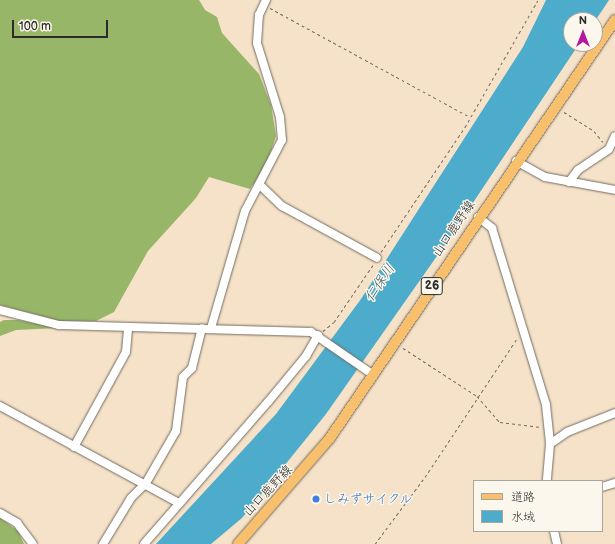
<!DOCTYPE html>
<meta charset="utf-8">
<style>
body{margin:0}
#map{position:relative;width:615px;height:544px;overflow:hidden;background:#f5e2c8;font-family:"Balsamiq Sans","Klee One",sans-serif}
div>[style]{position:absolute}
.forest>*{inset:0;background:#97b668}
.water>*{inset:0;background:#4dabcb}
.path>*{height:1px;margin-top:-0.5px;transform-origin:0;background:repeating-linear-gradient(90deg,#726b62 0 3px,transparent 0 6px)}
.roads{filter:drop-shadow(0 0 1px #726b62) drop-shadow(0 0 1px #726b62)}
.minor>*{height:8px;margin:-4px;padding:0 4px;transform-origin:4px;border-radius:4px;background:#fff}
.major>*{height:10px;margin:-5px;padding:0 5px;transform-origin:5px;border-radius:5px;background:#f8bf6c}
.dots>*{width:11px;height:11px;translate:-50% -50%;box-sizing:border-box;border:2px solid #fbf7ec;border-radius:50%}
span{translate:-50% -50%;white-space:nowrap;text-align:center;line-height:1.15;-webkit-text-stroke:3px #fbf7ec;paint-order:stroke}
.shield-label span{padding:1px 3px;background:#fbf7ec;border:1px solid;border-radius:3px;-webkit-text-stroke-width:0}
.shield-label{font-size:12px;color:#2b2b2b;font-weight:700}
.street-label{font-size:13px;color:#2b2b2b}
.shop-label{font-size:13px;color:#366cbe}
.left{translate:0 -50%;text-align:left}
.water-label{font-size:14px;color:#395e6b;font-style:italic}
.legend{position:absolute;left:473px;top:480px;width:130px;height:52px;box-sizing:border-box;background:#fbf7ec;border:1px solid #a8a59f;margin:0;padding:5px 7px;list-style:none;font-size:12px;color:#2b2b2b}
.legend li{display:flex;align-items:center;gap:8px;height:20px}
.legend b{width:20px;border:1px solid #a8a59f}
.north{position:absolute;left:563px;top:12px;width:40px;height:40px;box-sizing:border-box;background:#fbf7ec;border:1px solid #a8a59f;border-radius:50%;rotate:0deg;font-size:11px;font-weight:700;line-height:16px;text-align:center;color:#2b2b2b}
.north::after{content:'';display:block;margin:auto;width:14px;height:18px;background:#b5179e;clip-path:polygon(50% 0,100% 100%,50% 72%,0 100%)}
.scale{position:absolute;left:12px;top:20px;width:96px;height:18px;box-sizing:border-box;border:2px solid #2b2b2b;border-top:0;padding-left:5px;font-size:12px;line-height:14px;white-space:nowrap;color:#2b2b2b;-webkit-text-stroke:3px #fbf7ec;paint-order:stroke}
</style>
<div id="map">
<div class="forest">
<div style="clip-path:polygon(0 0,199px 0,205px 10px,217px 17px,222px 33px,259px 74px,271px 105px,276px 136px,266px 166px,250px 189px,209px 177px,196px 198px,148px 251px,114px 312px,96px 321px,60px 321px,0 305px)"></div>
<div style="clip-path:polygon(4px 320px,18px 320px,58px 328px,16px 330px,0 336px,0 322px)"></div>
<div style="clip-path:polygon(0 518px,18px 531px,24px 544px,0 544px)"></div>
</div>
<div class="water">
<div style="clip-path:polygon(546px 0,609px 0,595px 21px,571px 20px,571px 44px,579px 44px,444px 246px,326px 414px,242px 518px,211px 544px,156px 544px,276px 414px,361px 299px,523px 47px)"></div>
</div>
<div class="path">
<div style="left:270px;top:8px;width:228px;rotate:28.6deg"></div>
<div style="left:564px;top:112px;width:36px;rotate:32deg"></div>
<div style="left:594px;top:131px;width:14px;rotate:51deg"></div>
<div style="left:381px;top:252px;width:151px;rotate:-56.1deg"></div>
<div style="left:465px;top:127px;width:146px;rotate:-60.1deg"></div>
<div style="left:323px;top:331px;width:14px;rotate:-39deg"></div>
<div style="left:334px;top:322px;width:69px;rotate:-55.6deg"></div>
<div style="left:403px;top:348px;width:88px;rotate:33deg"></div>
<div style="left:477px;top:396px;width:35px;rotate:49deg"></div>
<div style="left:500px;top:422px;width:41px;rotate:7deg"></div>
<div style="left:375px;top:544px;width:84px;rotate:-53.3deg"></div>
<div style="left:425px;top:477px;width:168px;rotate:-56.4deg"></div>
</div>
<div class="roads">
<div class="minor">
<div style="left:516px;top:161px;width:33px;rotate:29deg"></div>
<div style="left:545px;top:177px;width:71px;rotate:10.5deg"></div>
<div style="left:569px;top:182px;width:15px;rotate:-53deg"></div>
<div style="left:578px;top:170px;width:37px;rotate:-34deg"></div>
<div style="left:609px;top:149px;width:14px;rotate:-65deg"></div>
<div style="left:261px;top:186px;width:29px;rotate:44deg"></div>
<div style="left:282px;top:206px;width:108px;rotate:28.7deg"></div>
<div style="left:478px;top:217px;width:18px;rotate:38deg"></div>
<div style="left:492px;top:228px;width:185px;rotate:73deg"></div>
<div style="left:546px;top:405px;width:39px;rotate:84deg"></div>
<div style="left:550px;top:444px;width:37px;rotate:95deg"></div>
<div style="left:0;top:310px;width:61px;rotate:14.3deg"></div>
<div style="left:59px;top:325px;width:252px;rotate:1.6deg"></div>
<div style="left:311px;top:332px;width:74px;rotate:34.5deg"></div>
<div style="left:211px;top:328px;width:122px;rotate:-73.8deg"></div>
<div style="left:245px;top:211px;width:80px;rotate:-62.5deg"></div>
<div style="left:282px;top:140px;width:23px;rotate:-95deg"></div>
<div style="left:280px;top:117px;width:77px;rotate:-107.3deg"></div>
<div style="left:257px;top:43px;width:28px;rotate:-86deg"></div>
<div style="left:259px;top:15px;width:17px;rotate:-65deg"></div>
<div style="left:0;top:406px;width:204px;rotate:28.5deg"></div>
<div style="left:550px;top:444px;width:21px;rotate:-35deg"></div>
<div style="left:567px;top:432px;width:52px;rotate:-21.6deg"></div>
<div style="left:74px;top:447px;width:108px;rotate:-61.3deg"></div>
<div style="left:126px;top:352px;width:24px;rotate:-85deg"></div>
<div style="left:602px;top:487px;width:14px;rotate:-17deg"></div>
<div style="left:0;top:513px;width:20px;rotate:30deg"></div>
<div style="left:17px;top:523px;width:26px;rotate:53deg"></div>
<div style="left:554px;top:531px;width:13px;rotate:77deg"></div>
<div style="left:103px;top:544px;width:54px;rotate:-58.7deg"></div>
<div style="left:131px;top:498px;width:21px;rotate:-45deg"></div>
<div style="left:146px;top:483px;width:60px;rotate:-60deg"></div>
<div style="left:176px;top:431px;width:54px;rotate:-82.6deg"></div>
<div style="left:183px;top:377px;width:13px;rotate:-45deg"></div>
<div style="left:192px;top:368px;width:41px;rotate:-76deg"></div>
<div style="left:144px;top:544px;width:189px;rotate:-48.9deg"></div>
<div style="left:268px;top:402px;width:60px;rotate:-50.4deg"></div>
<div style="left:306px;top:356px;width:24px;rotate:-60deg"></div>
</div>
<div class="major">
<div style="left:238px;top:544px;width:140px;rotate:-49deg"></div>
<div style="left:330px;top:438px;width:506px;rotate:-55.71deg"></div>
</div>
</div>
<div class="dots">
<div style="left:316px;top:499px;background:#3f7fe0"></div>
</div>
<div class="shield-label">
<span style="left:432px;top:286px">26</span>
</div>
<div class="street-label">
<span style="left:454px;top:229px;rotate:-56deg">山口鹿野線</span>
<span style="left:268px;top:491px;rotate:-47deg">山口鹿野線</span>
</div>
<div class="shop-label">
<span class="left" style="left:324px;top:499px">しみずサイクル</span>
</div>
<div class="water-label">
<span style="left:380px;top:283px;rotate:-56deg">仁保川</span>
</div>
<ul class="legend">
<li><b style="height:5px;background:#f8bf6c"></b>道路</li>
<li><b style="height:11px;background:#4dabcb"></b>水域</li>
</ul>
<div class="north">N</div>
<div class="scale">100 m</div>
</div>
